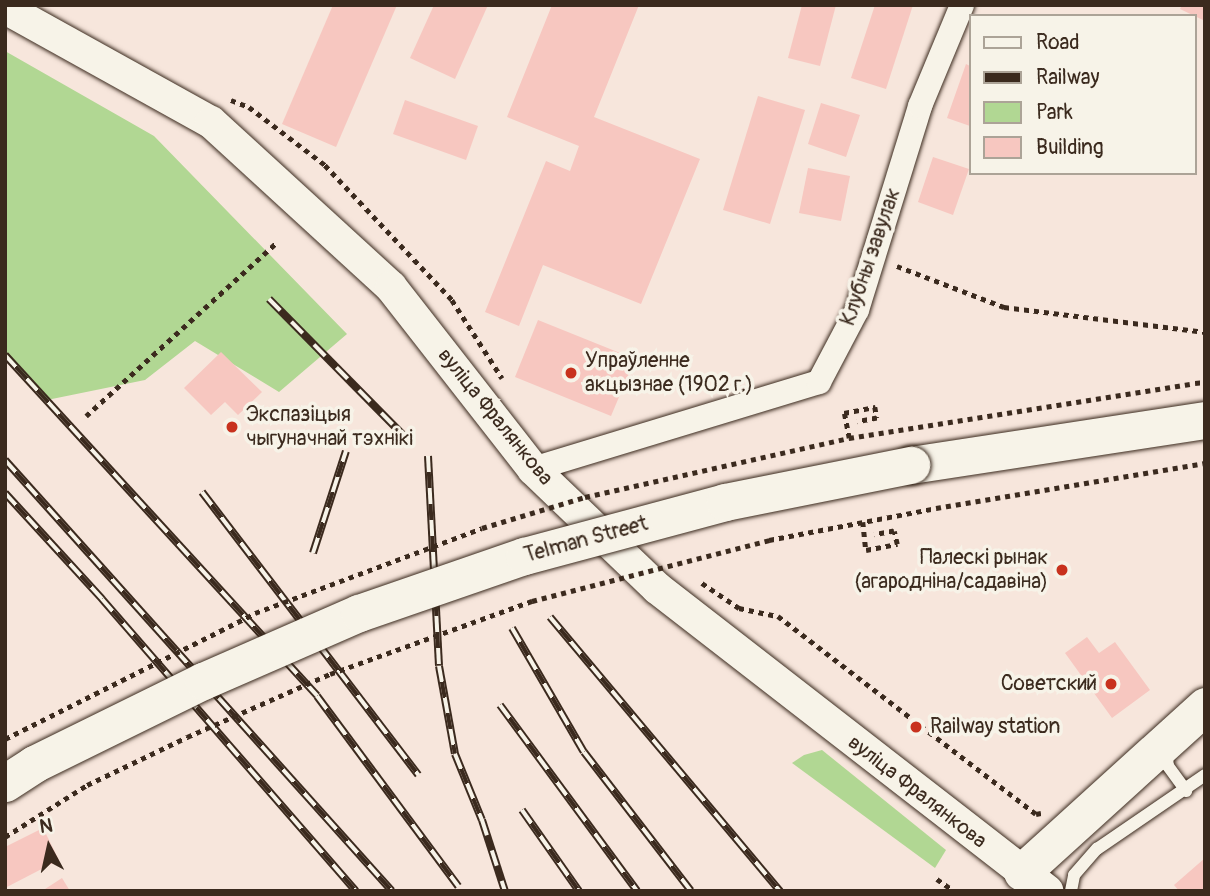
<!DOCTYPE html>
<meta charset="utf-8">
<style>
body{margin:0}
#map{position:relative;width:1210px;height:896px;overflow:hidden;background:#f7e6dc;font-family:Pangolin,sans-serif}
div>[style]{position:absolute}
.green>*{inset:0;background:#b1d793}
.building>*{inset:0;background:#f7c7c0}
.path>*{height:4.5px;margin-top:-2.25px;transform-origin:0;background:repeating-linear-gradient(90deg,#3b2a1e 0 5px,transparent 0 10px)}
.roads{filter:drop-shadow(0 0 2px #3b2a1e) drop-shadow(0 0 2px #3b2a1e)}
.service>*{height:12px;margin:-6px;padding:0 6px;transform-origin:6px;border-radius:6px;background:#f7f3e8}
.minor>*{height:24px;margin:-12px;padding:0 12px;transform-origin:12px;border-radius:12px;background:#f7f3e8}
.tertiary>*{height:32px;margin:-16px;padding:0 16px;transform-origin:16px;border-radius:16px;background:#f7f3e8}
.secondary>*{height:37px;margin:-18.5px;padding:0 18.5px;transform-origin:18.5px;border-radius:18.5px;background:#f7f3e8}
.rail>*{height:8px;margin-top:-4px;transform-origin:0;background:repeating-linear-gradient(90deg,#f7f3e8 0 16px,#3b2a1e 0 32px);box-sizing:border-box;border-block:2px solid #3b2a1e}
.path-bridge>*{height:4.5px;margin-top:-2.25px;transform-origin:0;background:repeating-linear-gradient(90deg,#3b2a1e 0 5px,transparent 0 10px)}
.bridges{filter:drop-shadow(0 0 2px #3b2a1e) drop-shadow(0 0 2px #3b2a1e)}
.secondary-bridge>*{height:37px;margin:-18.5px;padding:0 18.5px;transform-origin:18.5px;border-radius:18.5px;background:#f7f3e8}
.dots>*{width:19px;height:19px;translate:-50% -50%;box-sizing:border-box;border:4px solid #f7f3e8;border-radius:50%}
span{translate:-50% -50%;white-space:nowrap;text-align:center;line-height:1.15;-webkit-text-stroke:7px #f7f3e8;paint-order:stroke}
.street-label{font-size:21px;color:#3b2a1e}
.poi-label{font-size:21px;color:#3b2a1e}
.left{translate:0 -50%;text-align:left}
.right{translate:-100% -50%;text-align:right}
.frame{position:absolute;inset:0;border:7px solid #3b2a1e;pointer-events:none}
.legend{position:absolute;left:969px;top:14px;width:228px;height:161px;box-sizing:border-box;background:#f7f3e8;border:2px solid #aca397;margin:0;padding:9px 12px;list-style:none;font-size:21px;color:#3b2a1e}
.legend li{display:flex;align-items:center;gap:14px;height:35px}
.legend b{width:35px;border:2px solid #aca397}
.north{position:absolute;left:14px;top:812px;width:70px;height:70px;-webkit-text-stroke:5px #f7f3e8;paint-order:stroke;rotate:352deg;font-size:19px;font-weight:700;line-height:28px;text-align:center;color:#3b2a1e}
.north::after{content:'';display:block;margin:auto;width:24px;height:32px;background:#3b2a1e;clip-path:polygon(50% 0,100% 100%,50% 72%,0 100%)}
</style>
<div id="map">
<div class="green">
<div style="clip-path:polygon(5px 51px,154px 136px,347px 334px,279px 392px,195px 341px,145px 380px,47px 400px,5px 355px)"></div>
<div style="clip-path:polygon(822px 750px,946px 850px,935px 868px,792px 763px,804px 755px)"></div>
</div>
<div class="building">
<div style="clip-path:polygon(333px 5px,397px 5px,336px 147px,282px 124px)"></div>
<div style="clip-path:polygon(434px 5px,488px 5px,455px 79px,410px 58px)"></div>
<div style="clip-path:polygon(552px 5px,639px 5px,594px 117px,700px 159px,641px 304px,543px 265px,519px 326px,485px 312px,546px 161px,570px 171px,579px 146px,507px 117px)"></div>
<div style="clip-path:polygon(802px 5px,836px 5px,820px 66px,788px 58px)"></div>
<div style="clip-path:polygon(875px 5px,913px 5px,886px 89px,851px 78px)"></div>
<div style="clip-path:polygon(1182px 5px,1205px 5px,1205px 21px,1180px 9px)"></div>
<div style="clip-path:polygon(966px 64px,970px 66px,970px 126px,947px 118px)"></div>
<div style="clip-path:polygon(758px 96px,805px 110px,770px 224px,723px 210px)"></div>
<div style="clip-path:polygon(405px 100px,478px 126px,466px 160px,393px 134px)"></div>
<div style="clip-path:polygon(821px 103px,860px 115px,846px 157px,808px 144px)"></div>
<div style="clip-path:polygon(933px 157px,969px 169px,953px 215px,918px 202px)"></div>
<div style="clip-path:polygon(808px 168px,850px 176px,841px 221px,799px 213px)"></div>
<div style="clip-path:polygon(538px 320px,635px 359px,611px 416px,515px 377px)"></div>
<div style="clip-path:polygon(221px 352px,262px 392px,238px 415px,225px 402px,211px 415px,184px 388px)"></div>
<div style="clip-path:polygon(1087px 637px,1099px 653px,1115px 642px,1150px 690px,1112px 718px,1065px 653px)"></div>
<div style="clip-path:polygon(43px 828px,59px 860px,5px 888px,5px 847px)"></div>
<div style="clip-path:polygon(1205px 858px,1205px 891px,1179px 891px,1174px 885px)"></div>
<div style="clip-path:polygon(62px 878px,70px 891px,42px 891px)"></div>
</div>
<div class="path">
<div style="left:231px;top:100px;width:19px;rotate:21deg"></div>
<div style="left:249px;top:107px;width:96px;rotate:37.3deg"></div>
<div style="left:325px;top:165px;width:185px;rotate:46.7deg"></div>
<div style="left:452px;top:300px;width:93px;rotate:57.3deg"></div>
<div style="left:897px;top:266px;width:115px;rotate:21deg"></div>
<div style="left:1004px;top:307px;width:203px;rotate:7.1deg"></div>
<div style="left:1195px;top:383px;width:10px;rotate:-6deg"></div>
<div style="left:86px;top:416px;width:257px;rotate:-42.3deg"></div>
<div style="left:849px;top:438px;width:25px;rotate:-101deg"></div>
<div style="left:844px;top:413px;width:32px;rotate:-11deg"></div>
<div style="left:875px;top:407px;width:11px;rotate:80deg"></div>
<div style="left:877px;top:418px;width:20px;rotate:169deg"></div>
<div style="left:863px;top:522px;width:28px;rotate:84deg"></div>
<div style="left:866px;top:550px;width:32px;rotate:-11deg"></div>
<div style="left:897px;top:544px;width:13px;rotate:-103deg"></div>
<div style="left:894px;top:531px;width:20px;rotate:169deg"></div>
<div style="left:702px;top:583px;width:45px;rotate:34deg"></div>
<div style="left:739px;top:608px;width:40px;rotate:12deg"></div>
<div style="left:778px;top:616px;width:325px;rotate:37.5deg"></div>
<div style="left:1036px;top:814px;width:5px;rotate:-11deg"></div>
<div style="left:937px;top:879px;width:21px;rotate:35deg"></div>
</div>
<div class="roads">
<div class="service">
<div style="left:1166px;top:750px;width:16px;rotate:83deg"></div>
<div style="left:1168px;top:766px;width:31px;rotate:54deg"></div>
<div style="left:1071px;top:891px;width:16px;rotate:-79deg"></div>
<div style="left:1074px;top:875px;width:35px;rotate:-49deg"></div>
<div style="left:1097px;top:849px;width:131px;rotate:-34.4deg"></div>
</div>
<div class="minor">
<div style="left:533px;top:469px;width:299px;rotate:-16.9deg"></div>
<div style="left:819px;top:382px;width:81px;rotate:-62.2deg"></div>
<div style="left:857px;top:310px;width:214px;rotate:-72.8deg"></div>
<div style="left:920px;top:106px;width:109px;rotate:-67.4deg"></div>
</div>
<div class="tertiary">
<div style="left:5px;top:8px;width:235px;rotate:29deg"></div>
<div style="left:211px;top:122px;width:244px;rotate:42.5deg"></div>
<div style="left:391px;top:287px;width:231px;rotate:52deg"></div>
<div style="left:533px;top:469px;width:172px;rotate:43.8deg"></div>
<div style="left:657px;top:588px;width:494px;rotate:37.8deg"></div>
</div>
<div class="secondary">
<div style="left:911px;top:465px;width:297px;rotate:-8.7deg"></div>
<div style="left:1022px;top:872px;width:247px;rotate:-42.2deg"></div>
</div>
</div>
<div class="rail">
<div style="left:269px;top:299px;width:195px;rotate:45.4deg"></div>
<div style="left:5px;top:355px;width:462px;rotate:47.5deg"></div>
<div style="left:317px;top:696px;width:237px;rotate:53.4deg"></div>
<div style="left:428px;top:456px;width:210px;rotate:87deg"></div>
<div style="left:439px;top:666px;width:89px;rotate:79.7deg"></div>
<div style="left:455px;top:754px;width:71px;rotate:67.8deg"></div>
<div style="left:482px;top:820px;width:75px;rotate:72.1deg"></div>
<div style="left:5px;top:460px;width:579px;rotate:48.08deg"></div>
<div style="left:202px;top:492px;width:356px;rotate:52.6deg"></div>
<div style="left:5px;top:493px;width:144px;rotate:47.5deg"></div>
<div style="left:102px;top:599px;width:387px;rotate:49deg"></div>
<div style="left:313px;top:553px;width:107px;rotate:-72.1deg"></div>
<div style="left:550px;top:617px;width:358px;rotate:50deg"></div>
<div style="left:512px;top:628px;width:143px;rotate:59.9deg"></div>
<div style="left:584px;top:752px;width:175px;rotate:52.4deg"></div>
<div style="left:500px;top:705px;width:231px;rotate:53.6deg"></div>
<div style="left:522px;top:810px;width:99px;rotate:54.9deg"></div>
</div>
<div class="path-bridge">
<div style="left:5px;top:739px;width:280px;rotate:-26.7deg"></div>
<div style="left:255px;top:613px;width:242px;rotate:-20.5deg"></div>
<div style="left:482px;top:528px;width:108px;rotate:-16.8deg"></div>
<div style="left:585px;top:497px;width:271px;rotate:-12.6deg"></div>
<div style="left:849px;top:438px;width:350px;rotate:-9deg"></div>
<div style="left:5px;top:837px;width:97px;rotate:-32.4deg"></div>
<div style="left:87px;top:785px;width:111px;rotate:-25.6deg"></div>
<div style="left:187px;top:737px;width:156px;rotate:-23.8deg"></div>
<div style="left:330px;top:674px;width:215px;rotate:-19.9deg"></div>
<div style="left:532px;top:601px;width:245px;rotate:-14.4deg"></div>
<div style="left:769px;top:540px;width:170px;rotate:-10.8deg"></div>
<div style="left:936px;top:508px;width:273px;rotate:-9.5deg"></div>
</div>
<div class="bridges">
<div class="secondary-bridge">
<div style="left:5px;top:783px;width:35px;rotate:-33deg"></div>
<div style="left:34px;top:764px;width:188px;rotate:-26.2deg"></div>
<div style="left:203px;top:681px;width:170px;rotate:-23.6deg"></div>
<div style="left:359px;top:613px;width:175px;rotate:-19.1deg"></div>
<div style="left:524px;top:556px;width:208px;rotate:-15deg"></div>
<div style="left:725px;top:502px;width:190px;rotate:-11.3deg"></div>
</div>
</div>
<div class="dots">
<div style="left:571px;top:373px;background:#c8321e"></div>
<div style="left:232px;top:427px;background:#c8321e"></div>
<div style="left:1062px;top:570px;background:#c8321e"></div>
<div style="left:1111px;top:684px;background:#c8321e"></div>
<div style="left:916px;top:727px;background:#c8321e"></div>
</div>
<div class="street-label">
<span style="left:871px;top:257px;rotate:-71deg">Клубны завулак</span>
<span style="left:495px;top:417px;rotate:51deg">вуліца Фралянкова</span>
<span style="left:586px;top:540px;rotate:-15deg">Telman Street</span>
<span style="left:917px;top:792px;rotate:38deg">вуліца Фралянкова</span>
</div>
<div class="poi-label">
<span class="left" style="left:585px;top:373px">Упраўленне<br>акцызнае (1902 г.)</span>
<span class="left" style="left:246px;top:427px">Экспазіцыя<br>чыгуначнай тэхнікі</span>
<span class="right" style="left:1048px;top:570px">Палескі рынак<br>(агародніна/садавіна)</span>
<span class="right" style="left:1097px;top:684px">Советский</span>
<span class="left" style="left:930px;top:727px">Railway station</span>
</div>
<div class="frame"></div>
<ul class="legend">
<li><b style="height:9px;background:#f7f3e8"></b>Road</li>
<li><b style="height:9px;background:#3b2a1e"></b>Railway</li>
<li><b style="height:19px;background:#b1d793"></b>Park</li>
<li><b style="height:19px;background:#f7c7c0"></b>Building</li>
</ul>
<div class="north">N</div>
</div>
